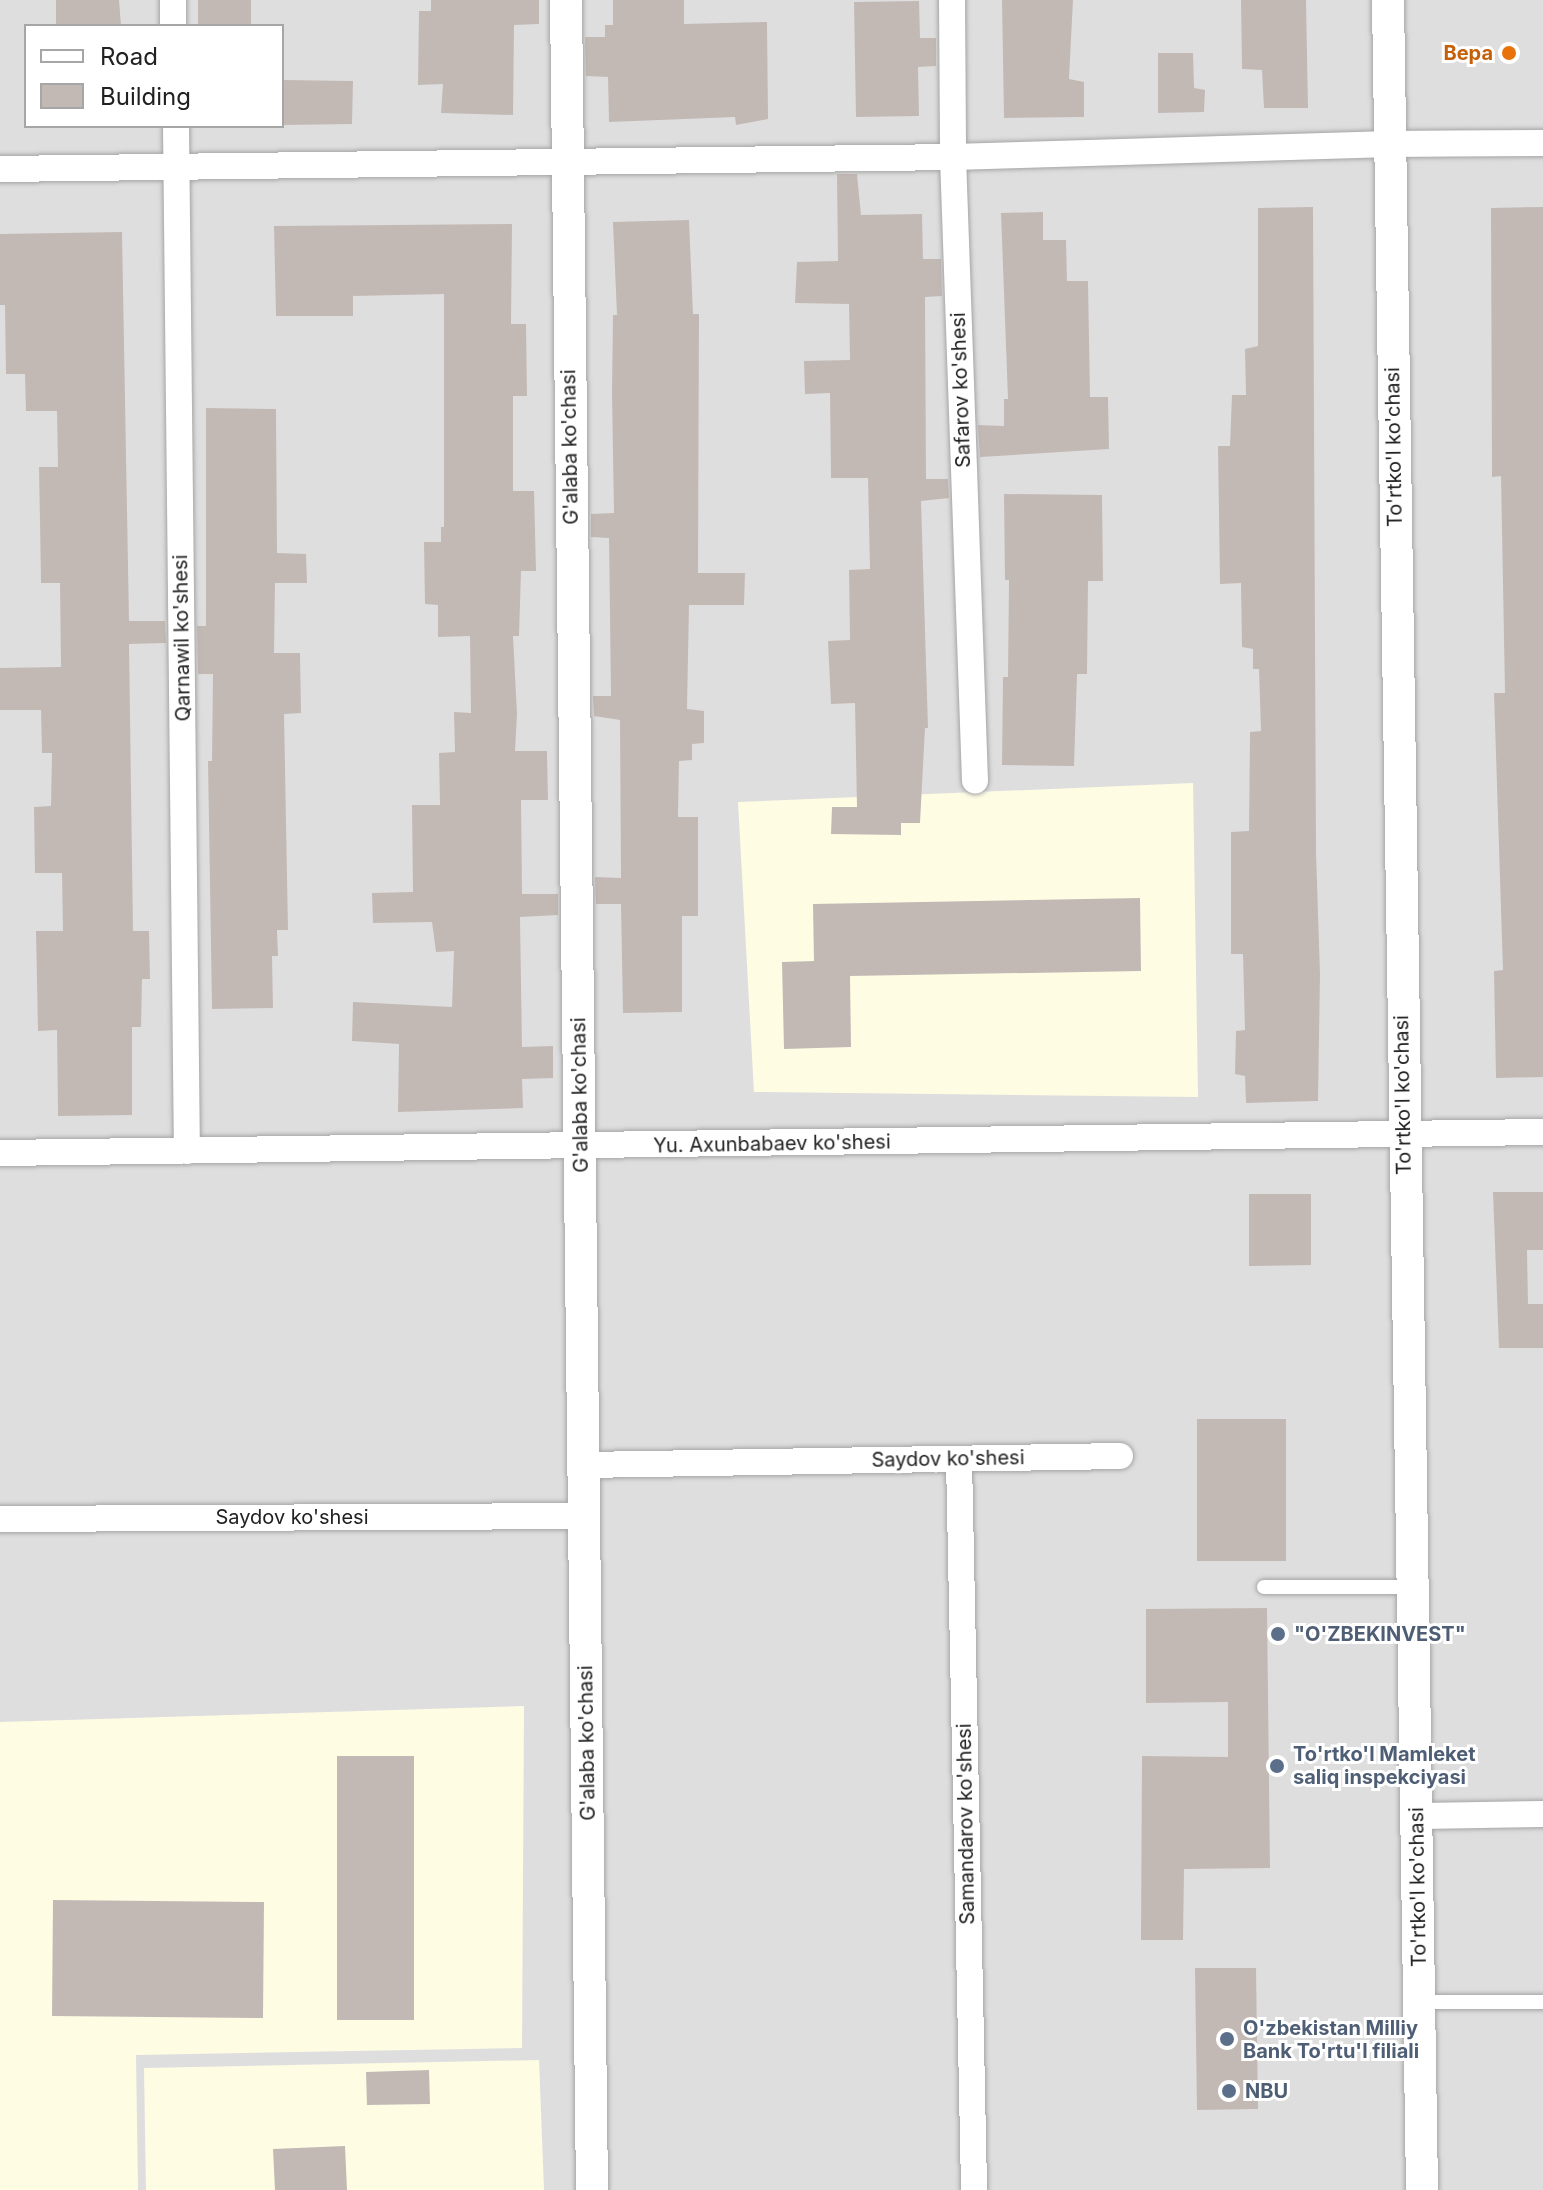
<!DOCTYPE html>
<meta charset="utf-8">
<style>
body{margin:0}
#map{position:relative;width:1543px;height:2190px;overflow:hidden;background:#f2ede8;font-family:Inter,sans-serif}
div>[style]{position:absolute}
.residential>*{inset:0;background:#dfdedf}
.education>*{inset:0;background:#fffce4}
.building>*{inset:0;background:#c2b9b5}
.roads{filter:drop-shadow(0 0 2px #a5a5a5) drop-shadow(0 0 2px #a5a5a5)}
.service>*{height:14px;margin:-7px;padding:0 7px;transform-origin:7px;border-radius:7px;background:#fff}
.minor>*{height:26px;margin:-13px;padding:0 13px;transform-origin:13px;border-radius:13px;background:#fff}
.tertiary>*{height:32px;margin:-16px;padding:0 16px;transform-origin:16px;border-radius:16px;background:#fff}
.dots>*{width:22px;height:22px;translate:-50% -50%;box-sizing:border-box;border:4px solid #fff;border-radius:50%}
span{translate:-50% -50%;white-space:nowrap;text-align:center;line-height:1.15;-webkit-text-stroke:6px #fff;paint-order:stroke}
.food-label{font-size:20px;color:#c56008;font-weight:700}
.right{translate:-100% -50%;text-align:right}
.street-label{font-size:20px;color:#212121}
.service-label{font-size:20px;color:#4e5e75;font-weight:700}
.left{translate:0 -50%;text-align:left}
.legend{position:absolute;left:24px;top:24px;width:260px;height:104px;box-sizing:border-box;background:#fff;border:2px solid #a6a6a6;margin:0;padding:10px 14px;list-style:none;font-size:24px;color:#212121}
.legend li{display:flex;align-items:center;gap:16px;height:40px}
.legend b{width:40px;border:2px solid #a6a6a6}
</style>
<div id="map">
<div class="residential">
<div style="clip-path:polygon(evenodd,0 0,1543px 0,1543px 2190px,0 2190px,0 0,26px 26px,282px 26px,282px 126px,26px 126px,26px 26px)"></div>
</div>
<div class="education">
<div style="clip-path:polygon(1193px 783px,1198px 1097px,754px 1092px,738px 802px)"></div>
<div style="clip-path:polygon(524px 1706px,522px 2048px,136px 2055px,138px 2190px,0 2190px,0 1722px)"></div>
<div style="clip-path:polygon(539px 2060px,544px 2190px,146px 2190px,144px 2068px)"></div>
</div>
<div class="building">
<div style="clip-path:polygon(56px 0,119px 0,121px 26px,56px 26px)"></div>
<div style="clip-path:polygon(198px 0,251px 0,251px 26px,198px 26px)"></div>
<div style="clip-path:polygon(431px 0,539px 0,539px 24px,514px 25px,513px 115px,441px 113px,443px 84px,418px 85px,419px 11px,431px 11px)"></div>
<div style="clip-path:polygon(613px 0,684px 0,684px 24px,767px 22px,768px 119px,736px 125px,735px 117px,609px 122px,608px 77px,586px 76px,585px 37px,605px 37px,605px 25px,613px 25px)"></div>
<div style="clip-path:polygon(1002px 0,1073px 0,1069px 79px,1084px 82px,1084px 117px,1004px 118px)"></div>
<div style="clip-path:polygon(1241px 0,1306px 0,1308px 108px,1264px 108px,1262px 70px,1242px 69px)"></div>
<div style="clip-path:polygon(919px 1px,920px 38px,936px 38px,936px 66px,918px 67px,919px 116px,856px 117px,854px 2px)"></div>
<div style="clip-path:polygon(1158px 53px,1193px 53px,1194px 88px,1205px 90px,1204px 112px,1158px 113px)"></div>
<div style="clip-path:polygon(282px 80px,353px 81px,352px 124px,282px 125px)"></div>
<div style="clip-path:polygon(837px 174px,857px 174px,861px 215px,922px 214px,923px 259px,941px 259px,942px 296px,925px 297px,926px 479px,948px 479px,949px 498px,921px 501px,928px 728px,925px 728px,920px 823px,901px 823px,901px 835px,831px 834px,832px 807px,857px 807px,855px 703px,831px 704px,828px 641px,850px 640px,849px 570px,870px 569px,868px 478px,831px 478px,830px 393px,805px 394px,804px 361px,850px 360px,849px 304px,795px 303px,797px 262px,838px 261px)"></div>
<div style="clip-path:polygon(1313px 207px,1316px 852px,1320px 974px,1318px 1101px,1246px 1103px,1245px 1076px,1235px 1074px,1236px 1031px,1245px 1030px,1243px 954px,1231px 954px,1231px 832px,1249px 831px,1250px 732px,1261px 731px,1259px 669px,1253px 669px,1253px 649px,1242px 647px,1241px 583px,1220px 584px,1218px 446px,1230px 446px,1232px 395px,1246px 395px,1245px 349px,1258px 346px,1258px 208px)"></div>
<div style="clip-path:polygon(1543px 207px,1543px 1077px,1496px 1078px,1494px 971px,1503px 970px,1494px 693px,1505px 693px,1501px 476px,1492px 477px,1491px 208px)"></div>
<div style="clip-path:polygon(1043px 212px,1043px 240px,1066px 240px,1067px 281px,1088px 281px,1090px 397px,1108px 397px,1109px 449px,980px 457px,978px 425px,1004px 426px,1004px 399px,1008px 399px,1001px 213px)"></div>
<div style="clip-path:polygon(689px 220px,693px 314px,699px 314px,698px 573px,745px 573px,744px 605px,689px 605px,687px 709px,704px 711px,704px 743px,692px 744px,692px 760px,679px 761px,678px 817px,698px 817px,698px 916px,682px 916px,682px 1012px,623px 1013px,621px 904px,596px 904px,595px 877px,621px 878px,620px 720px,594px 716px,593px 696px,611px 696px,609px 538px,591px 537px,591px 514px,614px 513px,612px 393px,613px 315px,617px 315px,613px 222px)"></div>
<div style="clip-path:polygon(512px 224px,511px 324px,526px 324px,527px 396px,513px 396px,513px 491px,534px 491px,536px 571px,521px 571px,519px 636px,513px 636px,517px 714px,515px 751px,547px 751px,548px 800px,521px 800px,522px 894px,558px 894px,558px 915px,520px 917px,522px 1047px,553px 1046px,553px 1078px,522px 1079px,523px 1108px,398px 1112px,399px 1044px,352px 1041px,353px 1002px,452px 1007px,454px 951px,436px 952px,432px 922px,373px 923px,372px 893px,413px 892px,412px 805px,440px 805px,439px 753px,455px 752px,454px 712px,471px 713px,470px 636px,438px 637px,438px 605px,425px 604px,424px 542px,441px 542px,441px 527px,444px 527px,444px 294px,353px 296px,353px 316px,276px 316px,274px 226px)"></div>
<div style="clip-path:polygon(122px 232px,129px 621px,165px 621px,166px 643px,129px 644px,133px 931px,149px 931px,150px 979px,142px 979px,141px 1027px,132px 1027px,132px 1115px,58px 1116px,57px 1030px,38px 1031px,36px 931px,63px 931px,62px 873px,35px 873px,34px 807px,51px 806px,52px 753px,42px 753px,41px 710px,0 710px,0 668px,61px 667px,60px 583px,41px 583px,40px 521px,39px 467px,58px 467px,57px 411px,26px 411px,25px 374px,6px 374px,5px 305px,0 305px,0 234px)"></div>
<div style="clip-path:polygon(206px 408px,276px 409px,277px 553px,306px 554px,307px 583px,275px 583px,274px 653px,300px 653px,301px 713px,284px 714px,288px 930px,277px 930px,278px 956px,272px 956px,273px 1008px,212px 1009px,208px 761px,212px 761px,213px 674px,198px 674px,197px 626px,206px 626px)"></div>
<div style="clip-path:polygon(1004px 494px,1102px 495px,1103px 581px,1088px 581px,1087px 674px,1077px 674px,1074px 766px,1002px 765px,1003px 677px,1008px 677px,1009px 580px,1005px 580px)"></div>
<div style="clip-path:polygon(1140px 898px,1141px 971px,850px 976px,851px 1047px,784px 1049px,782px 962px,814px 961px,813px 904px)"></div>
<div style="clip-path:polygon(1493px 1192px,1543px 1192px,1543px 1250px,1527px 1250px,1528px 1304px,1543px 1304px,1543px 1348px,1499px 1348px)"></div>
<div style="clip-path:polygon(1249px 1194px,1311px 1194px,1311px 1265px,1249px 1266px)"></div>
<div style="clip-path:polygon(1197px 1419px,1286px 1419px,1286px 1561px,1197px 1561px)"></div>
<div style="clip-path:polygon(1267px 1608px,1270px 1868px,1184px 1869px,1183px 1940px,1141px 1940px,1142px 1756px,1228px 1757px,1228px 1702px,1146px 1703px,1146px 1609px)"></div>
<div style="clip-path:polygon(337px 1756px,414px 1756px,414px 2020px,337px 2020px)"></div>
<div style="clip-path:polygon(53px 1900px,264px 1902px,263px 2018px,52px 2016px)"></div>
<div style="clip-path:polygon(1195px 1968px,1256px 1968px,1258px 2109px,1197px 2110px)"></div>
<div style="clip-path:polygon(429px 2070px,430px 2104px,367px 2105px,366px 2072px)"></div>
<div style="clip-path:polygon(345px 2146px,347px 2190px,275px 2190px,273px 2149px)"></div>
</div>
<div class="roads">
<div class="service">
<div style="left:1264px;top:1587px;width:148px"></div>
<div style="left:1420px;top:2002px;width:123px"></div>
</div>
<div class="minor">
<div style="left:173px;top:0;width:26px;rotate:90deg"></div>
<div style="left:952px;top:0;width:157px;rotate:89.6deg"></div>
<div style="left:953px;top:157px;width:624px;rotate:87.98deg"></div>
<div style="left:176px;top:126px;width:1025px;rotate:89.39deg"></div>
<div style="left:0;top:169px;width:953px;rotate:-0.72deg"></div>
<div style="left:953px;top:157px;width:438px;rotate:-1.7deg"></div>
<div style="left:1391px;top:144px;width:152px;rotate:-0.4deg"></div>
<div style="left:0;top:1153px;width:1543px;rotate:-0.78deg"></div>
<div style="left:959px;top:1459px;width:731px;rotate:88.82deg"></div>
<div style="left:584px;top:1465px;width:536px;rotate:-0.96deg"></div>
<div style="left:0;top:1519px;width:585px;rotate:-0.29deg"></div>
<div style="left:1418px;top:1816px;width:125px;rotate:-0.9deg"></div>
</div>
<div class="tertiary">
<div style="left:566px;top:0;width:2190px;rotate:89.32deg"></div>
<div style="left:1388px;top:0;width:2190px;rotate:89.11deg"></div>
</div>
</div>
<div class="dots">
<div style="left:1509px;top:53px;background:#e8710a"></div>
<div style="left:1278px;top:1634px;background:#5c6f8a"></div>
<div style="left:1277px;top:1766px;background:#5c6f8a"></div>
<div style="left:1227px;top:2039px;background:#5c6f8a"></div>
<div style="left:1229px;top:2091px;background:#5c6f8a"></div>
</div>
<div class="food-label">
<span class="right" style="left:1493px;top:53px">Вера</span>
</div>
<div class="street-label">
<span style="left:961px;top:390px;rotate:-92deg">Safarov ko'shesi</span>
<span style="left:570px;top:447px;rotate:-91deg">G'alaba ko'chasi</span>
<span style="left:1394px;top:447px;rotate:-91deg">To'rtko'l ko'chasi</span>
<span style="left:182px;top:638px;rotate:-91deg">Qarnawil ko'shesi</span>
<span style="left:580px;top:1095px;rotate:-91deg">G'alaba ko'chasi</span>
<span style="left:1403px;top:1095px;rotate:-91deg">To'rtko'l ko'chasi</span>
<span style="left:772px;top:1144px;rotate:-1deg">Yu. Axunbabaev ko'shesi</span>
<span style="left:948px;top:1459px;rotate:-1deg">Saydov ko'shesi</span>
<span style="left:292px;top:1517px">Saydov ko'shesi</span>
<span style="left:587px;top:1743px;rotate:-91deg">G'alaba ko'chasi</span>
<span style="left:966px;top:1824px;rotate:-91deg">Samandarov ko'shesi</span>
<span style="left:1418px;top:1887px;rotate:-91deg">To'rtko'l ko'chasi</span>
</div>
<div class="service-label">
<span class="left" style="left:1294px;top:1634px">"O'ZBEKINVEST"</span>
<span class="left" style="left:1293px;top:1766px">To'rtko'l Mamleket<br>saliq inspekciyasi</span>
<span class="left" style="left:1243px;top:2040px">O'zbekistan Milliy<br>Bank To'rtu'l filiali</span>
<span class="left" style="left:1245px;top:2091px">NBU</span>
</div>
<ul class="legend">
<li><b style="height:10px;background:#fff"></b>Road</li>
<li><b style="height:22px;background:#c2b9b5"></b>Building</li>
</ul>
</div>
